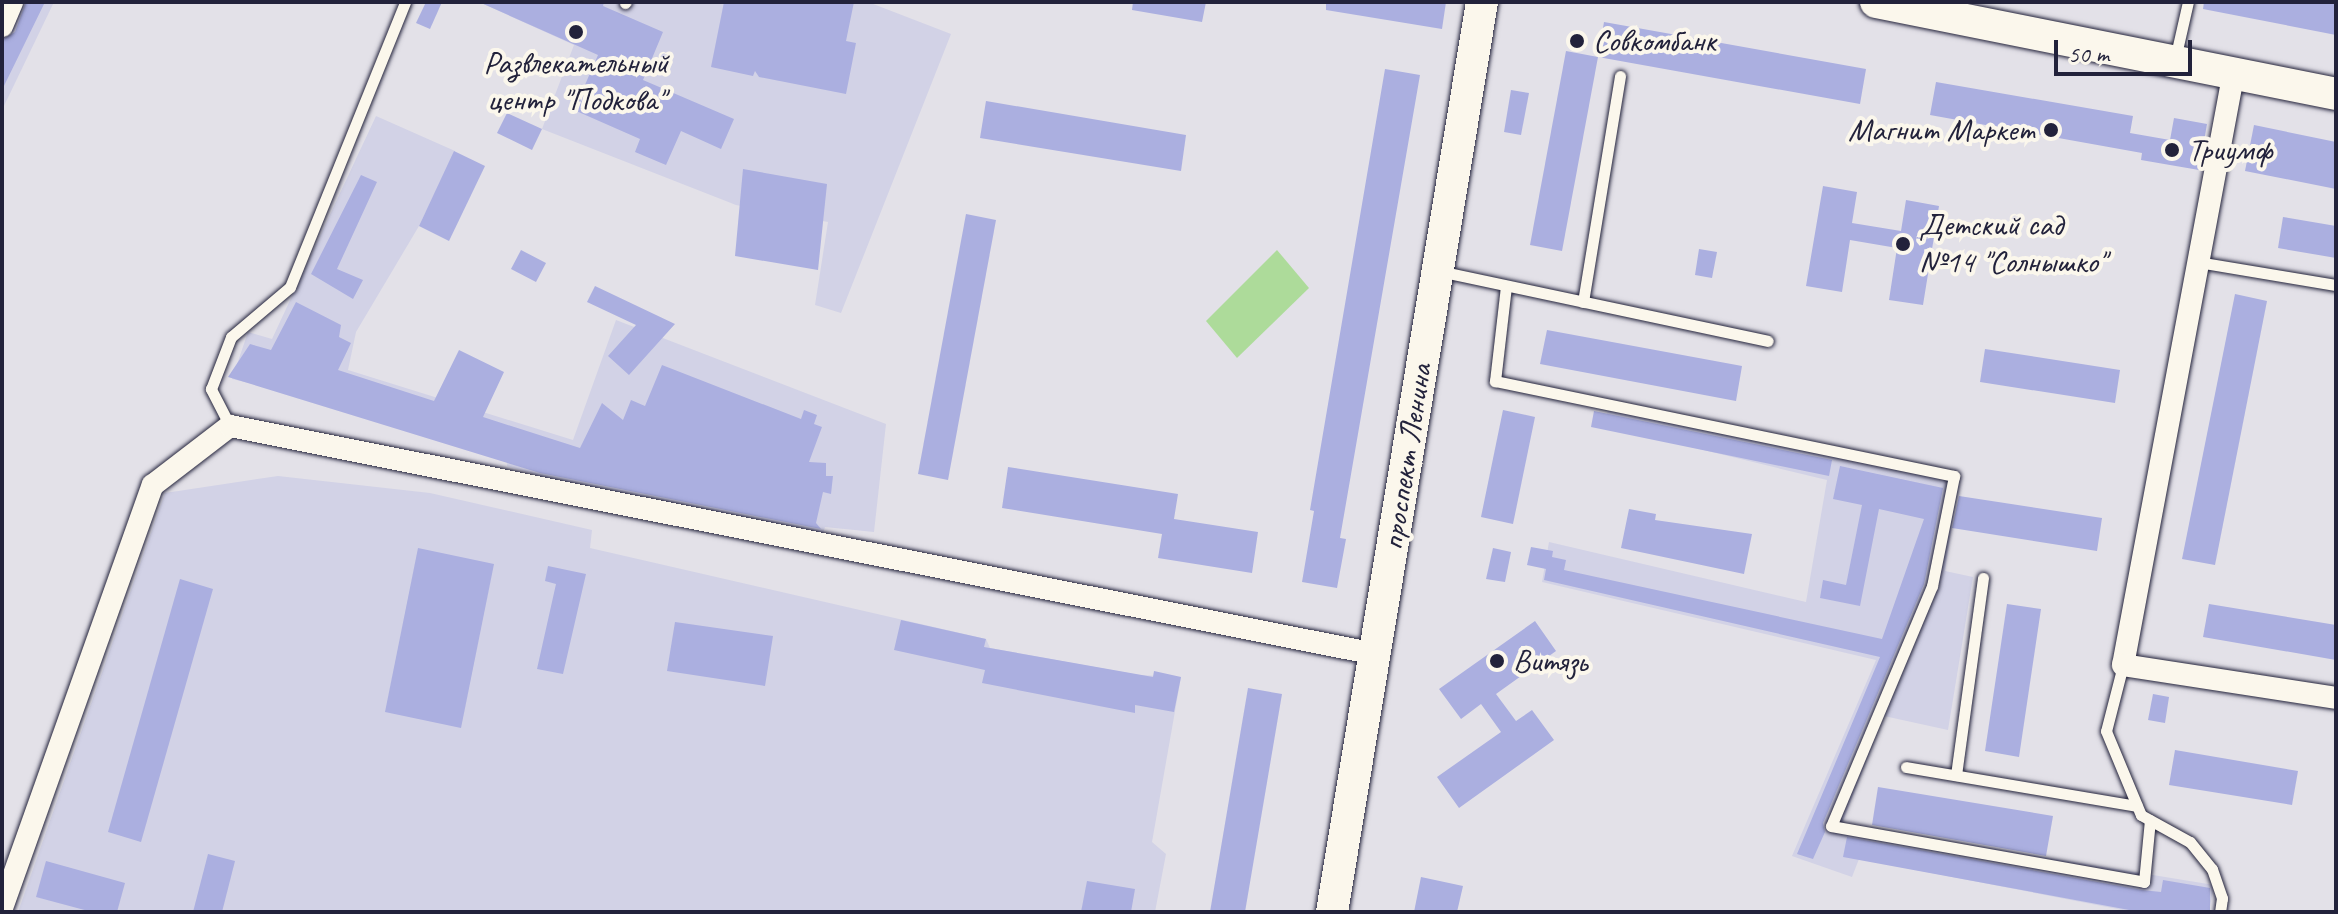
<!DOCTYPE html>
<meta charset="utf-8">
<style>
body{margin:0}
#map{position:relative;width:2338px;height:914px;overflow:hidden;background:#e3e1e8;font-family:Caveat,sans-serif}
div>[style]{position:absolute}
.built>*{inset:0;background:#d2d2e6}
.green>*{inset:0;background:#addb9a}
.building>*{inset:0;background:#abafe0}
.roads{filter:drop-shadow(0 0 2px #22223b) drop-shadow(0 0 2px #22223b)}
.lane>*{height:11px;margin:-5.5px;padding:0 5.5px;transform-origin:5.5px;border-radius:5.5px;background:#fbf7ec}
.street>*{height:22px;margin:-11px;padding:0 11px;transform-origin:11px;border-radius:11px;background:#fbf7ec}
.secondary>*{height:32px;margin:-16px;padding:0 16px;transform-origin:16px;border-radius:16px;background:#fbf7ec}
.dots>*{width:22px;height:22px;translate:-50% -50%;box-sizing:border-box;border:4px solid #fbf7ec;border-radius:50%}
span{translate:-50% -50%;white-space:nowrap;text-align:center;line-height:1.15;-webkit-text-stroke:8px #fbf7ec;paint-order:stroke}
.poi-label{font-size:32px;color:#22223b}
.left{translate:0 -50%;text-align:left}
.right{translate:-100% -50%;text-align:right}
.street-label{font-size:32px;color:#22223b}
.frame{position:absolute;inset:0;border:4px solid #22223b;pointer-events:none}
.scale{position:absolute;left:2054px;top:40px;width:138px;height:36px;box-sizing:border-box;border:4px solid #22223b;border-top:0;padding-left:10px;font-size:24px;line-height:28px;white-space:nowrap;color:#22223b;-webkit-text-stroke:6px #fbf7ec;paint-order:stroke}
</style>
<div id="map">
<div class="built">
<div style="clip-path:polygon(2px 2px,54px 2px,2px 110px)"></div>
<div style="clip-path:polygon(479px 2px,868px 2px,951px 34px,841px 313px,815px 305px,828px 222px,736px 205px,542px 129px,574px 45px)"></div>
<div style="clip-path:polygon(376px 116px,455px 151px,419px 226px,356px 332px,348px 370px,573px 440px,616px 320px,886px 424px,874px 532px,825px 527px,818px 549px,662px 512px,507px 466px,506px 445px,232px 379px,248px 332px,272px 339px)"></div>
<div style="clip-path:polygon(1610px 401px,1960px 473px,1945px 571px,1973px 577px,1948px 730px,1884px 716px,1842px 824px,2214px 885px,2209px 912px,2133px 912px,1859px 859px,1852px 877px,1792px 856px,1876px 660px,1542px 582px,1549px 542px,1806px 602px,1827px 480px,1604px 426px)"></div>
<div style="clip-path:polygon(278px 476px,430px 493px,592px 530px,590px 548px,986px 639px,990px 648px,1139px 675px,1181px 677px,1152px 842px,1166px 854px,1155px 912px,18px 912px,165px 493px)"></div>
</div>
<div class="green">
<div style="clip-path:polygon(1277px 250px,1309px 288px,1237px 358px,1206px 321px)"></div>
</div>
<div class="building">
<div style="clip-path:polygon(26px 2px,45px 2px,2px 90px,2px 40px,15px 32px)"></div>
<div style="clip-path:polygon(426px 2px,442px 2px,430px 29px,416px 23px)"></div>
<div style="clip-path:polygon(479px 2px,604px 2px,603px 6px,663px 32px,643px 80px,734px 119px,721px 149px,681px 131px,666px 165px,635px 152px,640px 139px,574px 110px,598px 55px)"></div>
<div style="clip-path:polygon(724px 2px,854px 2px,846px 41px,856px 43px,846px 94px,759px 77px,755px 71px,753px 76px,711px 67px)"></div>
<div style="clip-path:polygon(1133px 2px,1206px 2px,1202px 22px,1132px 10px)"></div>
<div style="clip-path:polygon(1326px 2px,1446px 2px,1442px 29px,1326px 10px)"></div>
<div style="clip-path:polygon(2204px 2px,2336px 2px,2336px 35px,2203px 9px)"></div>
<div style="clip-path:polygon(1604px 22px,1866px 69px,1860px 104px,1598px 57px)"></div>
<div style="clip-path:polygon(1566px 51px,1598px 57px,1562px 251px,1530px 245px)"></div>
<div style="clip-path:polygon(1385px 69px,1420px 75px,1340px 538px,1346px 539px,1337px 588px,1302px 582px,1314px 511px,1310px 510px)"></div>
<div style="clip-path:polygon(1936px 82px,2133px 116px,2130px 133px,2170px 140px,2174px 118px,2207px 124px,2199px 170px,2141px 160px,2142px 153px,1930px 115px)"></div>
<div style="clip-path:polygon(1511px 90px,1529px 93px,1521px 135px,1504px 132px)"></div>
<div style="clip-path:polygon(986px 101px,1186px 135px,1181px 171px,980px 138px)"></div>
<div style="clip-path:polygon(507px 113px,542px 129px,532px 150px,497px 133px)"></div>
<div style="clip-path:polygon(2254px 125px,2336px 142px,2336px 189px,2245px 171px)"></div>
<div style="clip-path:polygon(454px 151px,485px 166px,449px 241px,419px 226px)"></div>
<div style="clip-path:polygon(743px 169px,827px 184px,818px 270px,735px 256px)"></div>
<div style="clip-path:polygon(361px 175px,377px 182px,337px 269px,363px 280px,353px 299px,311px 274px)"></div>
<div style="clip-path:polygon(1823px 186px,1857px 192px,1852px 223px,1901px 231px,1906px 200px,1939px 206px,1923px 305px,1889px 300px,1897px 248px,1850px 240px,1842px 292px,1806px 286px)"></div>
<div style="clip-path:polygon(966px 214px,996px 220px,948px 480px,918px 474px)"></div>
<div style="clip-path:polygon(2283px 217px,2336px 226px,2336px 258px,2278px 248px)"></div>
<div style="clip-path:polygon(1699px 249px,1717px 252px,1712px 278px,1695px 275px)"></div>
<div style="clip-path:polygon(521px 250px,546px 263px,536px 282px,511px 269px)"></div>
<div style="clip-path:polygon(595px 286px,675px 324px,629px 375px,608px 356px,636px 325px,587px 302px)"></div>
<div style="clip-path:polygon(2235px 294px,2267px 301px,2215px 565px,2182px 559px)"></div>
<div style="clip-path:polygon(296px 302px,341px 325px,339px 337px,351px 343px,338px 370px,434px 401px,459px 350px,504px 372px,483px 417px,580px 448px,602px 403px,623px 420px,631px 400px,645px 406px,662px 365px,801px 419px,804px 410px,817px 415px,814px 424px,822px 427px,809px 462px,826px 463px,826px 476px,833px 476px,831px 494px,823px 492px,816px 523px,821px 529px,540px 473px,228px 377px,250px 344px,271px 350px)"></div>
<div style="clip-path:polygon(1547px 330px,1742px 366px,1736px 401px,1540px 364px)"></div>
<div style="clip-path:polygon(1985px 349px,2120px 370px,2115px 403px,1980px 382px)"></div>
<div style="clip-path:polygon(1503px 410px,1535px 417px,1513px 524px,1481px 517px)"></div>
<div style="clip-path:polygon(1594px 411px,1832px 460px,1829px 476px,1591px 427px)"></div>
<div style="clip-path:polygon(1840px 466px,1943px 488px,1924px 584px,1823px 823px,1825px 832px,1813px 859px,1797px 854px,1880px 657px,1544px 580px,1546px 569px,1527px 565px,1531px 547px,1553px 551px,1552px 557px,1566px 560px,1564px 570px,1882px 639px,1924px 519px,1879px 509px,1860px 606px,1820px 598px,1823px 580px,1846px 585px,1862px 505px,1833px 499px)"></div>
<div style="clip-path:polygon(1008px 467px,1178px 494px,1174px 519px,1258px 532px,1252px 573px,1158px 558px,1162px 534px,1002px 508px)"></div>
<div style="clip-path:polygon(1959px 496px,2102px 518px,2097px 551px,1952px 528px)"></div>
<div style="clip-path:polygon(1629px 509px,1656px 514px,1655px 520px,1752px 534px,1744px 574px,1621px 548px)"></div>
<div style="clip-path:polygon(418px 548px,494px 564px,461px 728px,385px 712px)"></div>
<div style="clip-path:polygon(1493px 548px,1511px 552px,1505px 582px,1486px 579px)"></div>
<div style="clip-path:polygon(548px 566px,586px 574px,563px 674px,537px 669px,556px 584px,545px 581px)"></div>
<div style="clip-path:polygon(180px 579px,213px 589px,141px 842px,108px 832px)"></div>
<div style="clip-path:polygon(2007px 604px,2041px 609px,2019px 757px,1985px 751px)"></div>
<div style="clip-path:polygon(2209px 604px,2336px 625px,2336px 660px,2203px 637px)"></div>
<div style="clip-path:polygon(901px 620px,986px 639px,984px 647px,1153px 677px,1154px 671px,1181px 677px,1174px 712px,1135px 705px,1135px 713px,982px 683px,985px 670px,894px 650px)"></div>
<div style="clip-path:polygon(1535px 621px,1556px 651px,1496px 694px,1516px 721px,1532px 710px,1554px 740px,1459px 808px,1437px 777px,1501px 732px,1481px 704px,1461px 719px,1439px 689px)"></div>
<div style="clip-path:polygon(675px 622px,773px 636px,765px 686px,667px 671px)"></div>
<div style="clip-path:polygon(1248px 688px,1282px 694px,1245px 912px,1210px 912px)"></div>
<div style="clip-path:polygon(2153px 694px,2169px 697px,2165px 723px,2148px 720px)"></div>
<div style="clip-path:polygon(2175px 750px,2298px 771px,2292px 805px,2169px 785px)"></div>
<div style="clip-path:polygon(1878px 787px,2053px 816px,2046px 856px,1872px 825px)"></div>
<div style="clip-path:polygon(1847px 837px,2142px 890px,2161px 892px,2163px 880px,2210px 888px,2210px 912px,2140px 912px,1843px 857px)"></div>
<div style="clip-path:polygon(208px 854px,235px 861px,222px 912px,193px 912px)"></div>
<div style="clip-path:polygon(46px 861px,125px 883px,117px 912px,92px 912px,36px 897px)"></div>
<div style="clip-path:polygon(1421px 877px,1463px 886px,1457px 912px,1414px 912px)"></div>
<div style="clip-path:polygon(1087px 881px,1135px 889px,1131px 912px,1081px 912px)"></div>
</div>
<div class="roads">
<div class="lane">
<div style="left:625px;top:3px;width:1px;rotate:-45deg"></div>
<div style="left:2175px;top:59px;width:58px;rotate:-77.2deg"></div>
<div style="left:2198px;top:262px;width:140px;rotate:9.5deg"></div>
<div style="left:1439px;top:271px;width:336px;rotate:12deg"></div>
<div style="left:1506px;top:286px;width:96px;rotate:96.6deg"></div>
<div style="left:1495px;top:381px;width:469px;rotate:11.7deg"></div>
<div style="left:1954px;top:476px;width:112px;rotate:101.3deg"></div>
<div style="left:1932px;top:586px;width:260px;rotate:112.8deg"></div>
<div style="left:1831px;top:826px;width:318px;rotate:10.1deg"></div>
<div style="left:2144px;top:882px;width:62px;rotate:-84.5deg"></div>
<div style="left:1583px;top:302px;width:229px;rotate:-80.7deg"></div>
<div style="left:230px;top:426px;width:42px;rotate:-117.2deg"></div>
<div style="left:211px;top:389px;width:56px;rotate:-69deg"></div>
<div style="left:231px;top:337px;width:77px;rotate:-40.3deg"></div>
<div style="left:290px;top:287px;width:307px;rotate:-68deg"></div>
<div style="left:2123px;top:665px;width:68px;rotate:104.4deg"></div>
<div style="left:2106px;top:731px;width:91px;rotate:67.4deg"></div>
<div style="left:2141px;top:815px;width:56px;rotate:28.9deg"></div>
<div style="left:2190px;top:842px;width:35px;rotate:51deg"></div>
<div style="left:2212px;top:869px;width:31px;rotate:71deg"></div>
<div style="left:2222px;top:898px;width:14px;rotate:98deg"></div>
<div style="left:1906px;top:767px;width:234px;rotate:9.6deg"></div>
<div style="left:1956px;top:775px;width:199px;rotate:-82.2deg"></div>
</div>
<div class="street">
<div style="left:2px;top:26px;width:26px;rotate:-67deg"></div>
<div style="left:2234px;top:71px;width:604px;rotate:100.58deg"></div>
<div style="left:2123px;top:665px;width:216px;rotate:8.8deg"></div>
<div style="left:2px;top:908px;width:449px;rotate:-70.4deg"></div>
<div style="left:153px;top:485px;width:97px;rotate:-37.5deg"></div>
<div style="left:230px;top:426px;width:1167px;rotate:11.26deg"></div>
</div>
<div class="secondary">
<div style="left:1876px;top:2px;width:469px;rotate:11.3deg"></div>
<div style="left:1332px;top:912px;width:922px;rotate:-80.64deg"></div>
</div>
</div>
<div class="dots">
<div style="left:576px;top:32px;background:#22223b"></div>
<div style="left:1577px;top:41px;background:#22223b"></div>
<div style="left:2051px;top:130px;background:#22223b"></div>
<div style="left:2172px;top:150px;background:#22223b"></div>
<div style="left:1903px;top:244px;background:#22223b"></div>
<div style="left:1497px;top:661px;background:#22223b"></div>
</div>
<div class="poi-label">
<span class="left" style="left:1593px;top:41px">Совкомбанк</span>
<span style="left:576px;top:82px">Развлекательный<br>центр "Подкова"</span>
<span class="right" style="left:2035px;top:130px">Магнит Маркет</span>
<span class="left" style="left:2188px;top:150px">Триумф</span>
<span class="left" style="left:1919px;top:244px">Детский сад<br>№14 "Солнышко"</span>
<span class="left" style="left:1513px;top:661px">Витязь</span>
</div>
<div class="street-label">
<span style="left:1407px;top:457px;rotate:-81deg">проспект Ленина</span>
</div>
<div class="frame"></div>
<div class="scale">50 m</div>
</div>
